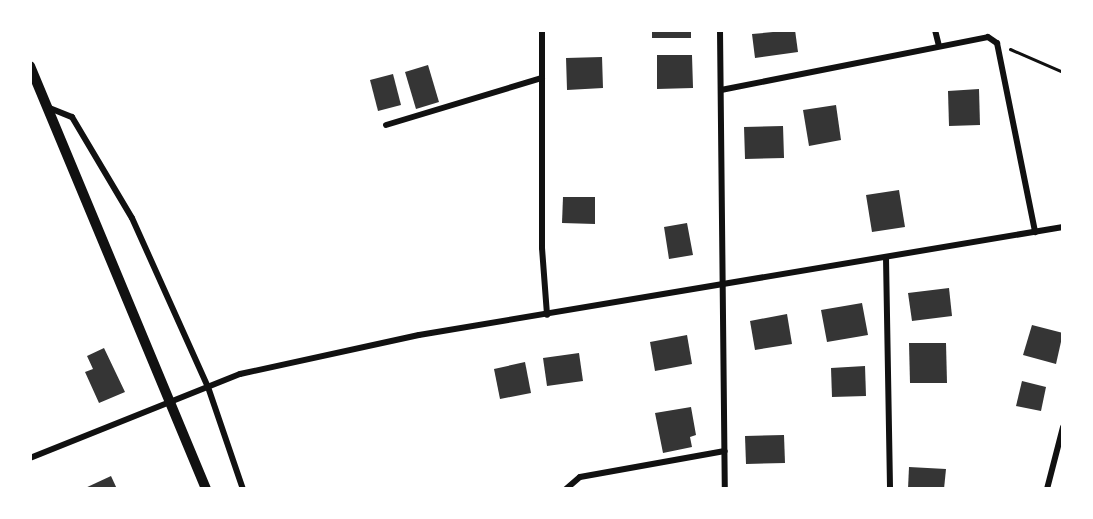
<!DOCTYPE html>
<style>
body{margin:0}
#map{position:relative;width:1093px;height:519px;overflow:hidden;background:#fff;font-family:"Playfair Display",serif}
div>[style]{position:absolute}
.building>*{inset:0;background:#353535}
.path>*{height:3px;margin:-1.5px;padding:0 1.5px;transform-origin:1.5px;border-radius:1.5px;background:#111}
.minor>*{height:6px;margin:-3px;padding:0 3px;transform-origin:3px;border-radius:3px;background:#111}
.tertiary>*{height:10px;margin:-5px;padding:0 5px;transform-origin:5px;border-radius:5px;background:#111}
span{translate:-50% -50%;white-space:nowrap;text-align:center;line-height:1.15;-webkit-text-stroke:6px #fff;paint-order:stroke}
.frame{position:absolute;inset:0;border:32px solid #fff;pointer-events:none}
</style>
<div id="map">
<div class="building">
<div style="clip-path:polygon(652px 30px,691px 30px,691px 38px,652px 38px)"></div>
<div style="clip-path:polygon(795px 30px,798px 52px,755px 58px,752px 34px)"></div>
<div style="clip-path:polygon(657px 55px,692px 55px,693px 88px,657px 89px)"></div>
<div style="clip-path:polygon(602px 57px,603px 88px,567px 90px,566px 58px)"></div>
<div style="clip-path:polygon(428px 65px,439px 102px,416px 109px,405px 72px)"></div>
<div style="clip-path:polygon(393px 74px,401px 105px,378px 111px,370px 80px)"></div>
<div style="clip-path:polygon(979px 89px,980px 125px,949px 126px,948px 91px)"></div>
<div style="clip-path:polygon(836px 105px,841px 140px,809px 146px,803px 110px)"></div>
<div style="clip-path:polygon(783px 126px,784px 158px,745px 159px,744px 127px)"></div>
<div style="clip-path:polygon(899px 190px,905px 227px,872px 232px,866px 195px)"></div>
<div style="clip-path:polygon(563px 197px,595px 197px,595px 224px,562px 223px)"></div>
<div style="clip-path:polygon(687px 223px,693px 255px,669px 259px,664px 227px)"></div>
<div style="clip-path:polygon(949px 288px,952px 316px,912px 321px,908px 293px)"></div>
<div style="clip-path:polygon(862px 303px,868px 335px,827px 342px,821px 310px)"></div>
<div style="clip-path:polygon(787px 314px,792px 344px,755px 350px,750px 321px)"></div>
<div style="clip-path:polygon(1032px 325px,1063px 333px,1056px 364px,1023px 355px)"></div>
<div style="clip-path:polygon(687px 335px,692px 364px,655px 371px,650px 342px)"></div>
<div style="clip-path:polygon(909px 343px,946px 343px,947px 383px,910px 383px)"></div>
<div style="clip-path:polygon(104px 348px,125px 392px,99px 403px,85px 372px,93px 369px,87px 356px)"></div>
<div style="clip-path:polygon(579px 353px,583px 381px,547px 386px,543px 358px)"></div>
<div style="clip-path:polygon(525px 362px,531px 393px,500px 399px,494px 369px)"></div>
<div style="clip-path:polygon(865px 366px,866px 396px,832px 397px,831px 368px)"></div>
<div style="clip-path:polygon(1022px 381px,1046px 387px,1041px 411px,1016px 406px)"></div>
<div style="clip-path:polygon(691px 407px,696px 435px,690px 437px,692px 447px,663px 453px,655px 413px)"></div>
<div style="clip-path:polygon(784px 435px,785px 463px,746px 464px,745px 436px)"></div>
<div style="clip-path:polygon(909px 467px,946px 469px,944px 489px,908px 489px)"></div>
<div style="clip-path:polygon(111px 476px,117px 489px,83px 489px)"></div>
</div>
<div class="path">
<div style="left:1010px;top:49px;width:58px;rotate:23.5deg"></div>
</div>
<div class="minor">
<div style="left:542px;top:30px;width:218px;rotate:90deg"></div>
<div style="left:542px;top:248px;width:67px;rotate:85.7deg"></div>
<div style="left:720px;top:30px;width:459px;rotate:89.4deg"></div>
<div style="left:935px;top:30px;width:16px;rotate:76deg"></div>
<div style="left:721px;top:90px;width:272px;rotate:-11.2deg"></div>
<div style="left:988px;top:37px;width:11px;rotate:34deg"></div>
<div style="left:997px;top:43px;width:193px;rotate:78.6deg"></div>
<div style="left:47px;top:107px;width:27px;rotate:22deg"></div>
<div style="left:72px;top:117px;width:117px;rotate:59.3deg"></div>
<div style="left:132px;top:218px;width:185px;rotate:65.8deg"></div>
<div style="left:208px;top:387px;width:108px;rotate:71.1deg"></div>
<div style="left:386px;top:125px;width:163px;rotate:-16.8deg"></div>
<div style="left:886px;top:258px;width:231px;rotate:89deg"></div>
<div style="left:30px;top:458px;width:226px;rotate:-21.8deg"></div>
<div style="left:240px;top:374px;width:183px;rotate:-12.3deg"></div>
<div style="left:419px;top:335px;width:653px;rotate:-9.52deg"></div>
<div style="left:566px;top:489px;width:18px;rotate:-41deg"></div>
<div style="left:580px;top:477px;width:147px;rotate:-10.2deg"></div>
<div style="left:1047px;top:489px;width:64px;rotate:-75.5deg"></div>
</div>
<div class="tertiary">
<div style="left:30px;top:66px;width:458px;rotate:67.4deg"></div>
</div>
<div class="frame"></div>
</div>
